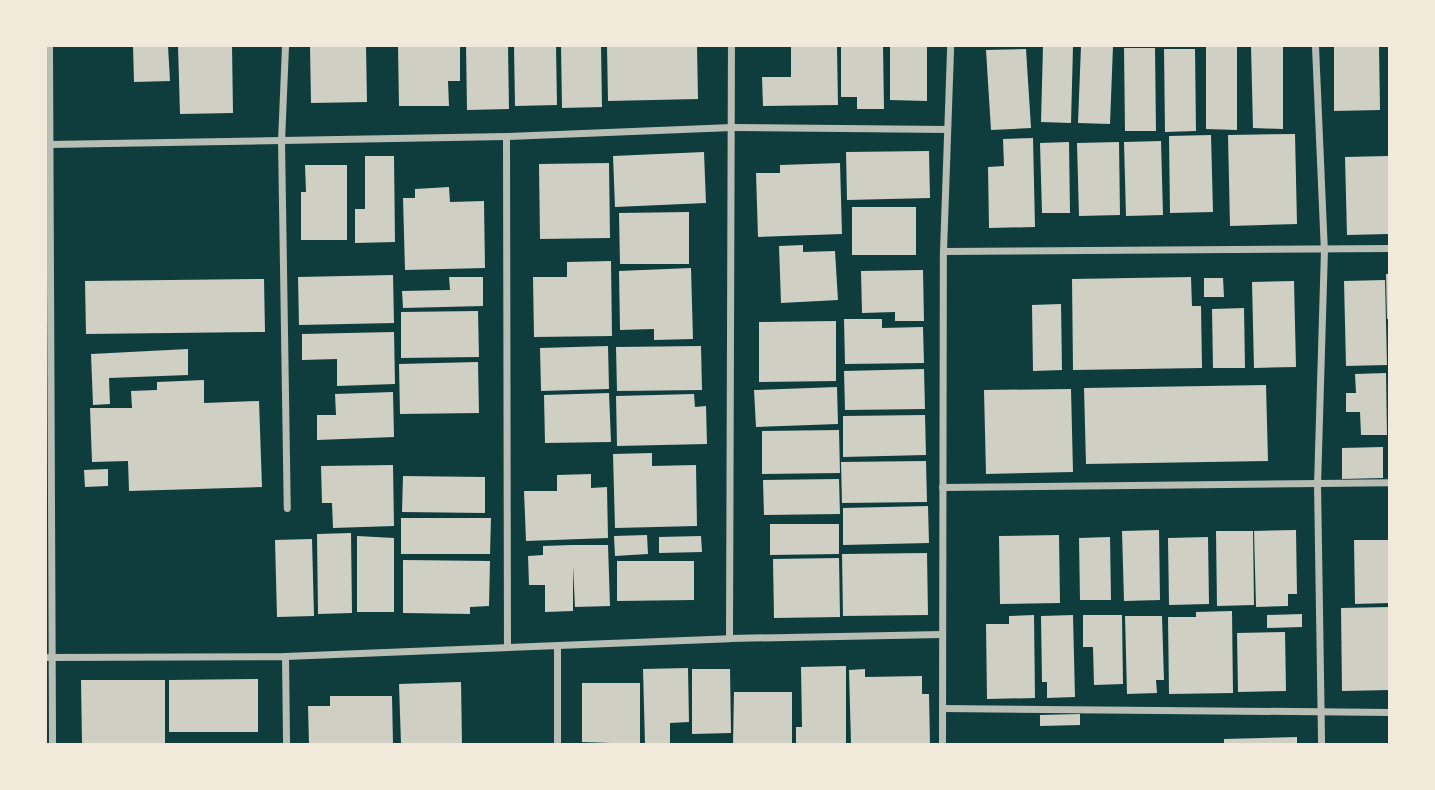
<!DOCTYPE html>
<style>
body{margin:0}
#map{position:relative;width:1435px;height:790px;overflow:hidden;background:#0f3d3e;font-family:"Noto Sans",sans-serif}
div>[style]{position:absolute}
.building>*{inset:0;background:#cfcfc3}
.minor>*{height:7px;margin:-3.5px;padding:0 3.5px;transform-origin:3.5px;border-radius:3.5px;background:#b8beb3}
span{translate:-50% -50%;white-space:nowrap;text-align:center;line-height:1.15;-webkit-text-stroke:5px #f1e9da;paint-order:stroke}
.frame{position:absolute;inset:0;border:47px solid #f1e9da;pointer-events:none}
</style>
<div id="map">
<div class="building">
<div style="clip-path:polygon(133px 46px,168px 46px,170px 81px,134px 82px)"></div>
<div style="clip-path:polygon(178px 46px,232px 46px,233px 113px,180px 114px)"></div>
<div style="clip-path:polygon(310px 46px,366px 46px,367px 102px,311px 103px)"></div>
<div style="clip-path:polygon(398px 46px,460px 46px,460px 81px,448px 81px,449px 106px,399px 106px)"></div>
<div style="clip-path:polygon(466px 46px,508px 46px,509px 109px,467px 110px)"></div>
<div style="clip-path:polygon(514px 46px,556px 46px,557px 105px,515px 106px)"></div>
<div style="clip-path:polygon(561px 46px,601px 46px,602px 107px,562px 108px)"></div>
<div style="clip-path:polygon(607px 46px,697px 46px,698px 99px,608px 101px)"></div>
<div style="clip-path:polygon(791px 46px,837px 46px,838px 105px,763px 106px,762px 77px,791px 77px)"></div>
<div style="clip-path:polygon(841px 46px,883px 46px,884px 109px,857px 109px,857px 97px,841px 97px)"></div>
<div style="clip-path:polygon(890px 46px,927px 46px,927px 101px,890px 100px)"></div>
<div style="clip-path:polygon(1043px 46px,1073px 46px,1071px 123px,1041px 122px)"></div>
<div style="clip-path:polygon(1081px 46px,1113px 46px,1110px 124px,1078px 123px)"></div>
<div style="clip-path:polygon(1251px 46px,1283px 46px,1283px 129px,1253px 128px)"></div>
<div style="clip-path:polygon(1334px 46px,1379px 46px,1380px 110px,1334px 111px)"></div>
<div style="clip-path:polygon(1206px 47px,1237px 47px,1237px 130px,1206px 129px)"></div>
<div style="clip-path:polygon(1124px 48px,1155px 48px,1156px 131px,1125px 131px)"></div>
<div style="clip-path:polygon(1026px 49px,1031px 128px,991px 130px,986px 50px)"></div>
<div style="clip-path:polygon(1164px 49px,1195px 49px,1196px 131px,1165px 132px)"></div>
<div style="clip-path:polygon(1295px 134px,1297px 224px,1230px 226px,1228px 135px)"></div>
<div style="clip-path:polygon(1211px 135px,1213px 212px,1170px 213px,1169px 136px)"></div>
<div style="clip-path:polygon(1033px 138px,1035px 227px,989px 228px,988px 167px,1004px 166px,1003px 139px)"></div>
<div style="clip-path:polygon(1161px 141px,1163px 215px,1126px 216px,1124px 142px)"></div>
<div style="clip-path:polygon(1069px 142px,1070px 213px,1042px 213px,1040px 143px)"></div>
<div style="clip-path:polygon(1119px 142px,1120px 215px,1079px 216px,1077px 143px)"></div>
<div style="clip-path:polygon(929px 151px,930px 198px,847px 200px,846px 152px)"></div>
<div style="clip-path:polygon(704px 152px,706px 203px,615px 207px,613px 156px)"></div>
<div style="clip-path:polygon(365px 156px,394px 156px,395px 242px,355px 243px,355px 209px,365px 209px)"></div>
<div style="clip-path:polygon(1388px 156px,1389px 234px,1347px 235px,1345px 157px)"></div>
<div style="clip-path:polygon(609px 163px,610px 238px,540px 239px,539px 164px)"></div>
<div style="clip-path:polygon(840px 163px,842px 234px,758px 237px,756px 173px,780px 173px,780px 165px)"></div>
<div style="clip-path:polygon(305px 165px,347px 165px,347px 240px,301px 240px,301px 192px,306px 192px)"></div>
<div style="clip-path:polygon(449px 187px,450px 202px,484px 201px,485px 268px,405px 270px,403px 198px,415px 198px,415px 189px)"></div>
<div style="clip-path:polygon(852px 207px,916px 207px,916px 255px,852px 255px)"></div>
<div style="clip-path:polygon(689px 212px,689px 264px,620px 264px,619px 213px)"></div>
<div style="clip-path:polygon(803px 245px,803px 252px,835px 251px,838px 300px,781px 303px,779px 246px)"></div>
<div style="clip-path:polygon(611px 261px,612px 336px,534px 337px,533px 277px,567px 277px,567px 262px)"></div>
<div style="clip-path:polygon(691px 268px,693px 339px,654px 340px,654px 329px,620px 330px,619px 271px)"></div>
<div style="clip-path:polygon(923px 270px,924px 321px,895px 321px,895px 312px,862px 313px,861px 271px)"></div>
<div style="clip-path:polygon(1386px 274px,1390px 274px,1390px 319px,1387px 319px)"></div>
<div style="clip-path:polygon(393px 275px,394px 323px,299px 325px,298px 277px)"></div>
<div style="clip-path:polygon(449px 277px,483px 277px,483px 306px,403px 308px,402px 291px,450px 290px)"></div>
<div style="clip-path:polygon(1191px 277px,1192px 306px,1201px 306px,1202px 368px,1073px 370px,1072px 279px)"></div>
<div style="clip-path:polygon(1204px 278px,1223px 278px,1224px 297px,1204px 297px)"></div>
<div style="clip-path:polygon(264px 279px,265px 332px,86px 334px,85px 281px)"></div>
<div style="clip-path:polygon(1385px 280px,1387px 365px,1346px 366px,1344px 281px)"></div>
<div style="clip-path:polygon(1294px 281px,1296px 367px,1254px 368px,1252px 282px)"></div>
<div style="clip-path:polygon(1061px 304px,1062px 370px,1033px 371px,1032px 305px)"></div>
<div style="clip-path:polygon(1244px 308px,1245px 368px,1213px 368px,1212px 309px)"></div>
<div style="clip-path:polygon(478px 311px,479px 357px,401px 358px,401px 312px)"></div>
<div style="clip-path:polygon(844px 319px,882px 319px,882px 328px,923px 327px,924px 363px,845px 364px)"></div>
<div style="clip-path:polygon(836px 321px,836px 381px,759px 382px,759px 322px)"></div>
<div style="clip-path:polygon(394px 332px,395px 384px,337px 386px,337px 359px,302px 360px,302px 334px)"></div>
<div style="clip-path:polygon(608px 346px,609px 389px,541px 391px,540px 348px)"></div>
<div style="clip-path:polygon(701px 346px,702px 390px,617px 391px,616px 347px)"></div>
<div style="clip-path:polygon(188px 349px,188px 375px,109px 378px,110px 404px,93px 405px,91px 354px)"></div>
<div style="clip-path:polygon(478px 362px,479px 413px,400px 414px,399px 364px)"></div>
<div style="clip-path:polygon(924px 369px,925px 409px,845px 410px,844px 371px)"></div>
<div style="clip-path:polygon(1386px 373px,1387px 435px,1361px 435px,1360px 412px,1346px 412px,1346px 393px,1356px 393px,1355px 374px)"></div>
<div style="clip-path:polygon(204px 380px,204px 403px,259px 401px,262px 487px,129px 491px,128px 461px,92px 462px,90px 408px,132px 408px,131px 391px,157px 390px,157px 382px)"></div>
<div style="clip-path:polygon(1266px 385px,1268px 461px,1086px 464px,1084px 388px)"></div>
<div style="clip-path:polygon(837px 387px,838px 424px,756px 427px,754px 390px)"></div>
<div style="clip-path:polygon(1071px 389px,1073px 472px,986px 474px,984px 390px)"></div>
<div style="clip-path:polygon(393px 392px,394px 437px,317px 440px,317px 415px,336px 415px,335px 394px)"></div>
<div style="clip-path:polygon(609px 393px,611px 442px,545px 443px,544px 395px)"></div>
<div style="clip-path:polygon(694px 394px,695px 407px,706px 406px,707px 444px,617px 446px,616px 396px)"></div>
<div style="clip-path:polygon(925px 415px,926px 455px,843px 457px,843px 416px)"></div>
<div style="clip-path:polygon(839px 430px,840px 473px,762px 474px,762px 431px)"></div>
<div style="clip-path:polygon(1383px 447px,1383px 478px,1342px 479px,1342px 448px)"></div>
<div style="clip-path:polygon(652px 453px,652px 466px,696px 465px,697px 526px,615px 528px,613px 454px)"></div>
<div style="clip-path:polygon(926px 461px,927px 502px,842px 503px,841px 462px)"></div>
<div style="clip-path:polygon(393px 465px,394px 526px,333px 528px,332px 503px,322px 503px,321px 466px)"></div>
<div style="clip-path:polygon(108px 469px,108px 486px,85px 487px,84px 470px)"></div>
<div style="clip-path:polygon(591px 474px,591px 488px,607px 487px,608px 538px,526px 541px,524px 491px,557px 491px,557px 475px)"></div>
<div style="clip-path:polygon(403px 476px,485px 477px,485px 513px,402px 512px)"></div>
<div style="clip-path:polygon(839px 479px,840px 514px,764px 515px,763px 480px)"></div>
<div style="clip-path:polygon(928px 506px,929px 543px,843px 545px,843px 508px)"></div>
<div style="clip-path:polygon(401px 518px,491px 518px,490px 554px,401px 554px)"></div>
<div style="clip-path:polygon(770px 524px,839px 524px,839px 554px,770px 555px)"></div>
<div style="clip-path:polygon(1159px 530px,1160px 600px,1124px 601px,1122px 531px)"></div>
<div style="clip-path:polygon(1296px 530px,1297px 594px,1288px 594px,1288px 606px,1256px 607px,1254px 531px)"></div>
<div style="clip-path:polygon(1216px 531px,1253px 531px,1254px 605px,1217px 606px)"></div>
<div style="clip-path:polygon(351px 533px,352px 613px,318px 614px,317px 534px)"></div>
<div style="clip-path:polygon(647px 535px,648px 554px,615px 556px,614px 536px)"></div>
<div style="clip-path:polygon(1059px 535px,1060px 603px,1000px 604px,999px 536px)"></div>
<div style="clip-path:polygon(357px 536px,394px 538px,394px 612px,357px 612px)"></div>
<div style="clip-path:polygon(701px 536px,702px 552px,659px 553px,659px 537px)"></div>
<div style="clip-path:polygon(1110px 537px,1111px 600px,1080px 600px,1079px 538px)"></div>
<div style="clip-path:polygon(1208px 537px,1209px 604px,1169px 605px,1168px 538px)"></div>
<div style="clip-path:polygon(312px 539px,314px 616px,277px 617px,275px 540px)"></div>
<div style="clip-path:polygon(1354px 540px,1390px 540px,1390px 603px,1355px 604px)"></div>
<div style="clip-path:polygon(572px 545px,608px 545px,610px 606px,575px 607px,573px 566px,573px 611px,545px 612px,545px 585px,529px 585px,528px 556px,543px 555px,543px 546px)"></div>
<div style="clip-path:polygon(927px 553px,928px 615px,843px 616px,842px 554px)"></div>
<div style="clip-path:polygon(839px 558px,840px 617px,774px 618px,773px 559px)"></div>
<div style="clip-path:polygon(403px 560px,490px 561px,489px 606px,470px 607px,470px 614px,403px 613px)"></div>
<div style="clip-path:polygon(617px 561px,694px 561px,694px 600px,617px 601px)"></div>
<div style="clip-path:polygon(1390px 607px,1390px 690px,1342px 691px,1341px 608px)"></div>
<div style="clip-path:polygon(1232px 611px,1233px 693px,1169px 694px,1168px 617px,1196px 617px,1196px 612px)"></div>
<div style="clip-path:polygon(1302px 614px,1302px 627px,1267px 628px,1267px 615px)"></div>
<div style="clip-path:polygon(1034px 615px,1035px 698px,987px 699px,986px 624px,1009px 624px,1009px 616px)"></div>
<div style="clip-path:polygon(1073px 615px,1075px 697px,1047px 698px,1047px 682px,1042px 682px,1041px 616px)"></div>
<div style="clip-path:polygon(1083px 615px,1122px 615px,1123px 684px,1094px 685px,1093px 647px,1083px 647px)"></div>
<div style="clip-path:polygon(1125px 616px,1162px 616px,1164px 680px,1156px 680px,1157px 693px,1127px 694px)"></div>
<div style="clip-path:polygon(1285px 632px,1286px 691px,1238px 692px,1237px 633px)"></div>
<div style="clip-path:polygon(846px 666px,846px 744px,796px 744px,796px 727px,802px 727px,801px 667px)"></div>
<div style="clip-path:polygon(688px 668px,689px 722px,670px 723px,670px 744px,645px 744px,643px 669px)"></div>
<div style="clip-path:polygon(692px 669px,730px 669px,731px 733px,692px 734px)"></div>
<div style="clip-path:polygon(865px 669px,865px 677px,922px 676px,922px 694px,929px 694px,930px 744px,851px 744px,849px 670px)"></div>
<div style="clip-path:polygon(258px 679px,258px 732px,169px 732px,169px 680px)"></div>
<div style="clip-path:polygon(81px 680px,165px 680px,165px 744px,82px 744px)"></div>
<div style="clip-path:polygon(461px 682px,462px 744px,401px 744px,399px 684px)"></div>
<div style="clip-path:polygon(582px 683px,640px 683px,640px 744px,582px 742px)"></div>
<div style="clip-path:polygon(734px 692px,792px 692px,792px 744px,733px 744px)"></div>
<div style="clip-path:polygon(330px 696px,392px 696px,393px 744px,309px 744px,308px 706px,330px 706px)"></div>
<div style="clip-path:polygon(1080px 714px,1080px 725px,1040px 726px,1040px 715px)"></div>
<div style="clip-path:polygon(1297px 737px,1297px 744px,1224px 744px,1224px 739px)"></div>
</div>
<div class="minor">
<div style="left:49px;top:46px;width:698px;rotate:89.75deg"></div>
<div style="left:285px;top:46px;width:94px;rotate:92.4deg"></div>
<div style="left:281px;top:140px;width:368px;rotate:89.1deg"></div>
<div style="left:1315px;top:46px;width:203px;rotate:87.5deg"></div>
<div style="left:1324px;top:249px;width:234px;rotate:91.7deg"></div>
<div style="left:1317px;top:483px;width:261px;rotate:89.1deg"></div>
<div style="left:506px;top:136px;width:511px;rotate:89.89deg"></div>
<div style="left:49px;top:144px;width:457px;rotate:-1deg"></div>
<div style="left:506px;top:136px;width:226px;rotate:-2.3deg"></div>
<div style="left:732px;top:127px;width:215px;rotate:0.5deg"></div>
<div style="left:943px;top:251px;width:447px;rotate:-0.4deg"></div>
<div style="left:942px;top:487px;width:448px;rotate:-0.6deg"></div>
<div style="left:729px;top:638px;width:592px;rotate:-89.81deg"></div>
<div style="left:285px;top:656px;width:88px;rotate:89.3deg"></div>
<div style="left:46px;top:657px;width:239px;rotate:-0.2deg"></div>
<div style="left:285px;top:656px;width:444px;rotate:-2.3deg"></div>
<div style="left:729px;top:638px;width:213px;rotate:-1.1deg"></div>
<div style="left:942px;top:708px;width:448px;rotate:0.5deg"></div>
<div style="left:557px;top:744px;width:99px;rotate:-90deg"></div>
<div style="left:942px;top:744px;width:493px;rotate:-89.9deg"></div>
<div style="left:943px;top:251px;width:205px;rotate:-88deg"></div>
</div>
<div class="frame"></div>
</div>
